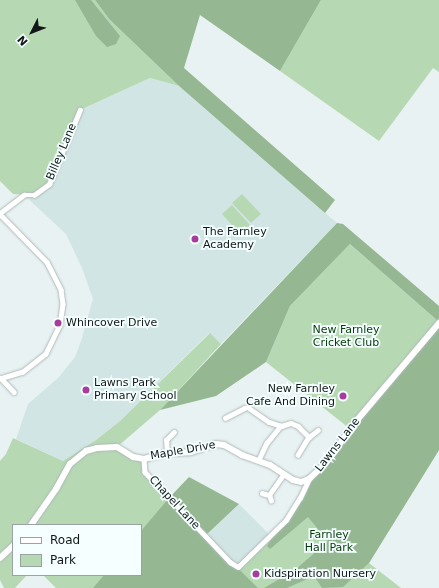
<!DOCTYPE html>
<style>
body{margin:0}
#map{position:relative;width:439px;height:588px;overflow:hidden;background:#e8f2f2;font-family:"DejaVu Sans",sans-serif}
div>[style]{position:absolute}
.built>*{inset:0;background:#d2e5e5}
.green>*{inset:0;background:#b6d9b4}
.forest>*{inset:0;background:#95b893}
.roads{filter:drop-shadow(0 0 1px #b0b9b9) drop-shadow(0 0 1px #b0b9b9)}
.minor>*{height:4.5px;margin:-2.25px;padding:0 2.25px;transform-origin:2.25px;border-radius:2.25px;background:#fff}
.tertiary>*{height:6px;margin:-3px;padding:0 3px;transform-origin:3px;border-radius:3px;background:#fff}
.dots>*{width:11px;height:11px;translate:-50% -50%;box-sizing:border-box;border:2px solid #f5ffff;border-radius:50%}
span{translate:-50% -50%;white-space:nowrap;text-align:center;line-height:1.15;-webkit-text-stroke:3.5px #f5ffff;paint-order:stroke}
.street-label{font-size:11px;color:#131717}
.poi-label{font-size:11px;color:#131717}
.left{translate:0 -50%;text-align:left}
.right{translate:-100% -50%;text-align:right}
.park-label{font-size:11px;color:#043b08}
.legend{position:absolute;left:12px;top:524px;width:130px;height:52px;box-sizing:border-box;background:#f5ffff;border:1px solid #9ba2a2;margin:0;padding:5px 7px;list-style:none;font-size:12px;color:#131717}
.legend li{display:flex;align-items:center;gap:8px;height:20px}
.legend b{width:20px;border:1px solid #9ba2a2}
.north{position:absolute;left:12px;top:12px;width:40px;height:40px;-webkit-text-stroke:3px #f5ffff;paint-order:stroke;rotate:228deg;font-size:11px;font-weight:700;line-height:16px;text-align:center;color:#131717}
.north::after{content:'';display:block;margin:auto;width:14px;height:18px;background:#131717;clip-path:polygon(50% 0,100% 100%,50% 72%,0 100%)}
</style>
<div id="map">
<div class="built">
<div style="clip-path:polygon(150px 78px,179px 86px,337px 223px,221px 344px,209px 333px,120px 421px,96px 440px,63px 461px,16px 439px,28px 404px,58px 378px,75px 357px,81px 341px,93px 299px,82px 268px,66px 234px,24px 195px,80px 110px)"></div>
<div style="clip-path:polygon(239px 504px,270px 535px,238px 567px,205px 536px)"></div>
</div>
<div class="green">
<div style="clip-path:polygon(0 0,95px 0,109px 19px,179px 86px,150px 78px,80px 110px,49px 184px,34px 195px,13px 194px,0 181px)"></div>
<div style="clip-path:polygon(321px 0,439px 0,439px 72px,433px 68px,379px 141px,280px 71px)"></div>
<div style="clip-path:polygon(242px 194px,261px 214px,251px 223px,232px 203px)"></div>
<div style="clip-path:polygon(232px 205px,250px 225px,240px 234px,222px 214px)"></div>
<div style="clip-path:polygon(350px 244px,439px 322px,350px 429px,266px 362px,290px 306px)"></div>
<div style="clip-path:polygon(210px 333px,221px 344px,160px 410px,117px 447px,144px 459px,145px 472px,238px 567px,270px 535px,272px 538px,288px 522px,439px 450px,369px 563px,401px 588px,56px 588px,43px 575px,141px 575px,141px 525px,13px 525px,13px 575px,27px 575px,15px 588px,4px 588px,0 580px,0 461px,6px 454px,13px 438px,63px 461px,96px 440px,120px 421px)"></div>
</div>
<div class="forest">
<div style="clip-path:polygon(75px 0,91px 0,120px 36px,116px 44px,107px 47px,96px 36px)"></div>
<div style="clip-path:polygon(95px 0,321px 0,280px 71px,200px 15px,184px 68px,335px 200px,325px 213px,179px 86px,109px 19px)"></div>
<div style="clip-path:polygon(337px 223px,343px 224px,439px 306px,439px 322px,350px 244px,290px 306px,266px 362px,216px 396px,160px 410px)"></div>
<div style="clip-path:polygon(439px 323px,439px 450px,369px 563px,343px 587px,322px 588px,314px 576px,287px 588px,264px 588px,295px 570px,328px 541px,308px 517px,270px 549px,267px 546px,272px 538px,270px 535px,286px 520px,304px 489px)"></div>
<div style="clip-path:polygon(189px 477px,239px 504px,205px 536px,258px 588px,93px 588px,104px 575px,141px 575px,141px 531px,169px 498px)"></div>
</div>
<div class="roads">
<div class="minor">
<div style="left:0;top:213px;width:30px;rotate:-37deg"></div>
<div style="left:24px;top:195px;width:10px"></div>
<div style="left:34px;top:195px;width:19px;rotate:-36deg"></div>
<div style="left:49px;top:184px;width:80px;rotate:-67.3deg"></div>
<div style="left:0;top:214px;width:67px;rotate:45.6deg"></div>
<div style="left:47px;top:262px;width:31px;rotate:63deg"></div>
<div style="left:61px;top:290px;width:14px;rotate:82deg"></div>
<div style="left:63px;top:304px;width:21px;rotate:98deg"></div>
<div style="left:60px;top:325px;width:32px;rotate:116deg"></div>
<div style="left:46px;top:354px;width:29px;rotate:142deg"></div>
<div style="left:23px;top:372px;width:24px;rotate:163deg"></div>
<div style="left:1px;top:378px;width:19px;rotate:47deg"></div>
<div style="left:225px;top:418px;width:22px;rotate:-27deg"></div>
<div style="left:245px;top:408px;width:4px"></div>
<div style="left:249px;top:408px;width:24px;rotate:35deg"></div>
<div style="left:269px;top:422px;width:13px;rotate:18deg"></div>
<div style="left:281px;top:426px;width:22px;rotate:129deg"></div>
<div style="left:267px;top:443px;width:19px;rotate:115deg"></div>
<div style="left:281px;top:426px;width:10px;rotate:-17deg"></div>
<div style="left:291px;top:423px;width:8px;rotate:23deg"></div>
<div style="left:298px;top:426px;width:16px;rotate:45deg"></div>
<div style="left:309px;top:437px;width:21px;rotate:121deg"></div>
<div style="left:309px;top:437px;width:11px;rotate:-38deg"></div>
<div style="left:167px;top:453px;width:13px;rotate:-94deg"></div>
<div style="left:166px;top:440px;width:11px;rotate:-45deg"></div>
<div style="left:144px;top:459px;width:13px;rotate:86deg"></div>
<div style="left:145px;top:472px;width:124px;rotate:46.6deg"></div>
<div style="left:230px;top:562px;width:9px;rotate:32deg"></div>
<div style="left:238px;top:567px;width:67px;rotate:-44.4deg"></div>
<div style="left:286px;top:520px;width:26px;rotate:-58deg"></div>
<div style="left:300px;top:498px;width:21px;rotate:-65deg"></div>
<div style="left:262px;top:493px;width:7px;rotate:16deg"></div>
<div style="left:271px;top:501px;width:6px;rotate:-108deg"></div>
<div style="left:269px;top:495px;width:24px;rotate:-55deg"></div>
</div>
<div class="tertiary">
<div style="left:31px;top:525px;width:44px;rotate:-55.2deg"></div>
<div style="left:56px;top:489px;width:29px;rotate:-61deg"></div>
<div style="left:70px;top:464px;width:21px;rotate:-39deg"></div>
<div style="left:86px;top:451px;width:11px;rotate:-15deg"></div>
<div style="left:97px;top:448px;width:20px;rotate:-3deg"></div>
<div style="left:117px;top:447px;width:19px;rotate:32deg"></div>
<div style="left:133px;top:457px;width:11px;rotate:10deg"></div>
<div style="left:144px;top:459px;width:24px;rotate:-15deg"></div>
<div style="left:167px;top:453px;width:24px;rotate:-2deg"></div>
<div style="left:191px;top:452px;width:26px;rotate:-18deg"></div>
<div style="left:216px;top:444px;width:8px;rotate:7deg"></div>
<div style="left:224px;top:445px;width:21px;rotate:29deg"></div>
<div style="left:242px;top:455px;width:30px;rotate:20deg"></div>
<div style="left:270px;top:465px;width:27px;rotate:33deg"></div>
<div style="left:293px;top:480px;width:8px;rotate:14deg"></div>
<div style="left:301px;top:482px;width:9px;rotate:-21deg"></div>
<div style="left:309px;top:479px;width:21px;rotate:-43deg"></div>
<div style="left:324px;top:465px;width:57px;rotate:-53.5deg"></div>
<div style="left:358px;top:419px;width:126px;rotate:-49.8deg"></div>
<div style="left:0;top:558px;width:18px;rotate:-43deg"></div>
</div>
</div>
<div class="dots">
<div style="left:195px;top:239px;background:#a63c9d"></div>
<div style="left:58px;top:323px;background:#a63c9d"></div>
<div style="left:86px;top:390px;background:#a63c9d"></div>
<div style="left:343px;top:396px;background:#a63c9d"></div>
<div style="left:256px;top:574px;background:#a63c9d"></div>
</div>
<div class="street-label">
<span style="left:62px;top:152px;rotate:-67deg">Billey Lane</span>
<span style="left:338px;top:445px;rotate:-52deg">Lawns Lane</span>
<span style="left:183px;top:451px;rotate:-10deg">Maple Drive</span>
<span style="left:174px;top:503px;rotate:47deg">Chapel Lane</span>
</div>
<div class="poi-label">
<span class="left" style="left:203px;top:239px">The Farnley<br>Academy</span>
<span class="left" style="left:66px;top:323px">Whincover Drive</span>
<span class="left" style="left:94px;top:390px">Lawns Park<br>Primary School</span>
<span class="right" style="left:335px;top:396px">New Farnley<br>Cafe And Dining</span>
<span class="left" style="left:264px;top:574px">Kidspiration Nursery</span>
</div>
<div class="park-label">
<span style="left:346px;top:337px">New Farnley<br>Cricket Club</span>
<span style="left:329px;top:542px">Farnley<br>Hall Park</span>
</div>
<ul class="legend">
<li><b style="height:5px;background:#fff"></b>Road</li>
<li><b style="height:11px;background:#b6d9b4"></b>Park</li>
</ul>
<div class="north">N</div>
</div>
